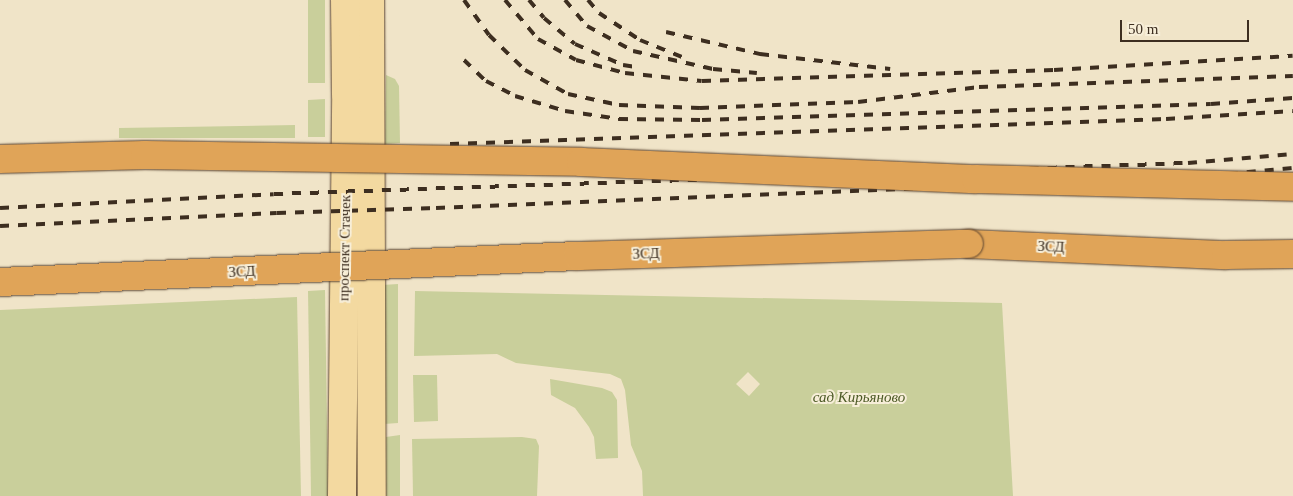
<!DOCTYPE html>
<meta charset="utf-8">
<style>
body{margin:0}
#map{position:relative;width:1293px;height:496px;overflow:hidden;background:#f0e4c8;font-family:Georgia,serif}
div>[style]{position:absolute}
.green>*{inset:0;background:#c9cf9b}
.roads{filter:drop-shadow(0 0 1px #5b4430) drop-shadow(0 0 1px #5b4430)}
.primary>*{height:28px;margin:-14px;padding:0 14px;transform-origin:14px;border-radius:14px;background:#f3d9a0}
.highway>*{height:28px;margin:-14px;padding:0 14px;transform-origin:14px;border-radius:14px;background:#e0a458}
.rail>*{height:4px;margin-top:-2px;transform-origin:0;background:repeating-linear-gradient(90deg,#3d2e20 0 9px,transparent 0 18px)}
.bridges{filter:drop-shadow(0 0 1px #5b4430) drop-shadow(0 0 1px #5b4430)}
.highway-bridge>*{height:28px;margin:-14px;padding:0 14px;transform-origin:14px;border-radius:14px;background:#e0a458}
span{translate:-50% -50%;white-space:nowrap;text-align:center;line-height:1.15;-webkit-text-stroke:4px #f7eed8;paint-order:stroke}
.street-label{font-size:15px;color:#3d2e20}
.park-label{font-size:15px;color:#4d5a26;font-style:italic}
.scale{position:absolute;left:1120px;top:20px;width:129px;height:22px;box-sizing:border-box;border:2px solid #3d2e20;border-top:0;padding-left:6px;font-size:15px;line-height:18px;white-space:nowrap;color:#3d2e20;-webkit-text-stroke:4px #f7eed8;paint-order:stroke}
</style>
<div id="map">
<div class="green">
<div style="clip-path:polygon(308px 0,325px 0,325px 83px,308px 83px)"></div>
<div style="clip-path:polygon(386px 75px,395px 79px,399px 86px,400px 143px,385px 144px)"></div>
<div style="clip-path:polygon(325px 99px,325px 137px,308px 137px,308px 100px)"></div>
<div style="clip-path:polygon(295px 125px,295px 138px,119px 138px,119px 128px)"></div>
<div style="clip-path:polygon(398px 284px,398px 423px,384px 424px,382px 285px)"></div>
<div style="clip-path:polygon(325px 290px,328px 496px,311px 496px,308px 291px)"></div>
<div style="clip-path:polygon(evenodd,415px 291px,1002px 303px,1013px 496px,643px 496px,642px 471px,631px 445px,625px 390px,621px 379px,610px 374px,516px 363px,497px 354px,414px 356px,415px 291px,748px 372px,760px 384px,749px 396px,736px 384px,748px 372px)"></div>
<div style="clip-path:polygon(297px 297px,301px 496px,0 496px,0 310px)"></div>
<div style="clip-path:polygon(413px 375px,437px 375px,438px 421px,414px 422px)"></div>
<div style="clip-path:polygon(550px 379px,602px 388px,612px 392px,617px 400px,618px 458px,596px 459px,594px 437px,589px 427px,575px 408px,551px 395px)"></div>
<div style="clip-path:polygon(400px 435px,400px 496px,386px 496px,386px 437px)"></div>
<div style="clip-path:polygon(522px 437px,536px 439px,539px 446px,537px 496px,413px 496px,412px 439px)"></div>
</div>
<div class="roads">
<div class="primary">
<div style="left:370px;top:0;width:496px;rotate:89.8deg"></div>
<div style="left:342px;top:496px;width:402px;rotate:-89.4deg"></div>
<div style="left:346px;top:94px;width:94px;rotate:-90.6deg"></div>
</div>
<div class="highway">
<div style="left:969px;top:244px;width:257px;rotate:2.5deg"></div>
<div style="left:1226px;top:255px;width:67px;rotate:-0.9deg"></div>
</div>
</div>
<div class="rail">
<div style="left:464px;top:0;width:43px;rotate:54.5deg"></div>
<div style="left:489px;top:35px;width:50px;rotate:44.2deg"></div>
<div style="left:525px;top:70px;width:49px;rotate:29.2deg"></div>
<div style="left:568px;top:94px;width:52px;rotate:12.2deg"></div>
<div style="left:619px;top:105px;width:81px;rotate:2.1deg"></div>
<div style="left:700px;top:108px;width:158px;rotate:-2.2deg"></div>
<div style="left:858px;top:102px;width:122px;rotate:-7.1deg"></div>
<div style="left:979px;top:87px;width:314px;rotate:-2deg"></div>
<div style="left:505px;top:0;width:51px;rotate:49.8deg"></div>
<div style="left:538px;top:39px;width:43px;rotate:28.9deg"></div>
<div style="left:576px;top:60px;width:51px;rotate:14.9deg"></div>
<div style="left:625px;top:73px;width:77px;rotate:5.9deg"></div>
<div style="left:702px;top:81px;width:352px;rotate:-1.8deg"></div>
<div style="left:1054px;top:70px;width:239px;rotate:-3.4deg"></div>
<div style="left:529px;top:0;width:23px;rotate:50deg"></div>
<div style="left:544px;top:18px;width:40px;rotate:40deg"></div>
<div style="left:575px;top:44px;width:52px;rotate:23.6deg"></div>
<div style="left:623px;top:65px;width:13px;rotate:9deg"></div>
<div style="left:565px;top:0;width:34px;rotate:50deg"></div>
<div style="left:587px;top:26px;width:52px;rotate:28.5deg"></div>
<div style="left:633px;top:51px;width:82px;rotate:12.7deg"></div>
<div style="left:713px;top:69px;width:44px;rotate:5.2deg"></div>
<div style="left:588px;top:0;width:17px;rotate:50deg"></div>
<div style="left:599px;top:13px;width:49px;rotate:33.4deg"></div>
<div style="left:640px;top:40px;width:45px;rotate:22deg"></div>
<div style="left:666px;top:32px;width:97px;rotate:13.2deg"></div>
<div style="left:760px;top:54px;width:131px;rotate:6.6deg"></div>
<div style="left:464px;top:60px;width:30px;rotate:44deg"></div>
<div style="left:486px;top:81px;width:33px;rotate:27deg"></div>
<div style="left:515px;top:96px;width:52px;rotate:16.7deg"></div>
<div style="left:565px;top:111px;width:55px;rotate:8.4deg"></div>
<div style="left:619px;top:119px;width:83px;rotate:0.7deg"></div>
<div style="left:702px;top:120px;width:509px;rotate:-1.8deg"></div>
<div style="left:1211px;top:104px;width:82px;rotate:-4.2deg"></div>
<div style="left:450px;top:144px;width:716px;rotate:-2deg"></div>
<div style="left:1166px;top:119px;width:127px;rotate:-3.6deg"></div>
<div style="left:0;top:208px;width:274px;rotate:-2.9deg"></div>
<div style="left:274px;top:194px;width:915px;rotate:-1.94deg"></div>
<div style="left:1188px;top:163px;width:105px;rotate:-4.9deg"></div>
<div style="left:0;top:226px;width:277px;rotate:-2.7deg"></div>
<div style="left:277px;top:213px;width:159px;rotate:-1.8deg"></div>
<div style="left:436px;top:208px;width:758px;rotate:-2.35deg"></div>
<div style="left:1193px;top:177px;width:100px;rotate:-5.1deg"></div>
</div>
<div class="bridges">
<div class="highway-bridge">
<div style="left:0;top:159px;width:145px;rotate:-1.6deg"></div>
<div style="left:145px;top:155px;width:436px;rotate:0.9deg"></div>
<div style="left:581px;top:162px;width:395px;rotate:2.5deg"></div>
<div style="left:976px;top:179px;width:317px;rotate:1.4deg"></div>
<div style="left:0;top:282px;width:579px;rotate:-2.58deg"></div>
<div style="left:578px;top:256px;width:391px;rotate:-1.8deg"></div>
</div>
</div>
<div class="street-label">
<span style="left:1051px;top:247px;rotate:2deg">ЗСД</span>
<span style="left:345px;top:248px;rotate:-89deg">проспект Стачек</span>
<span style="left:646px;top:254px;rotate:-2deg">ЗСД</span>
<span style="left:242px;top:272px;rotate:-3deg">ЗСД</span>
</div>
<div class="park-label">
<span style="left:859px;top:398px">сад Кирьяново</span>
</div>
<div class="scale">50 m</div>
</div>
